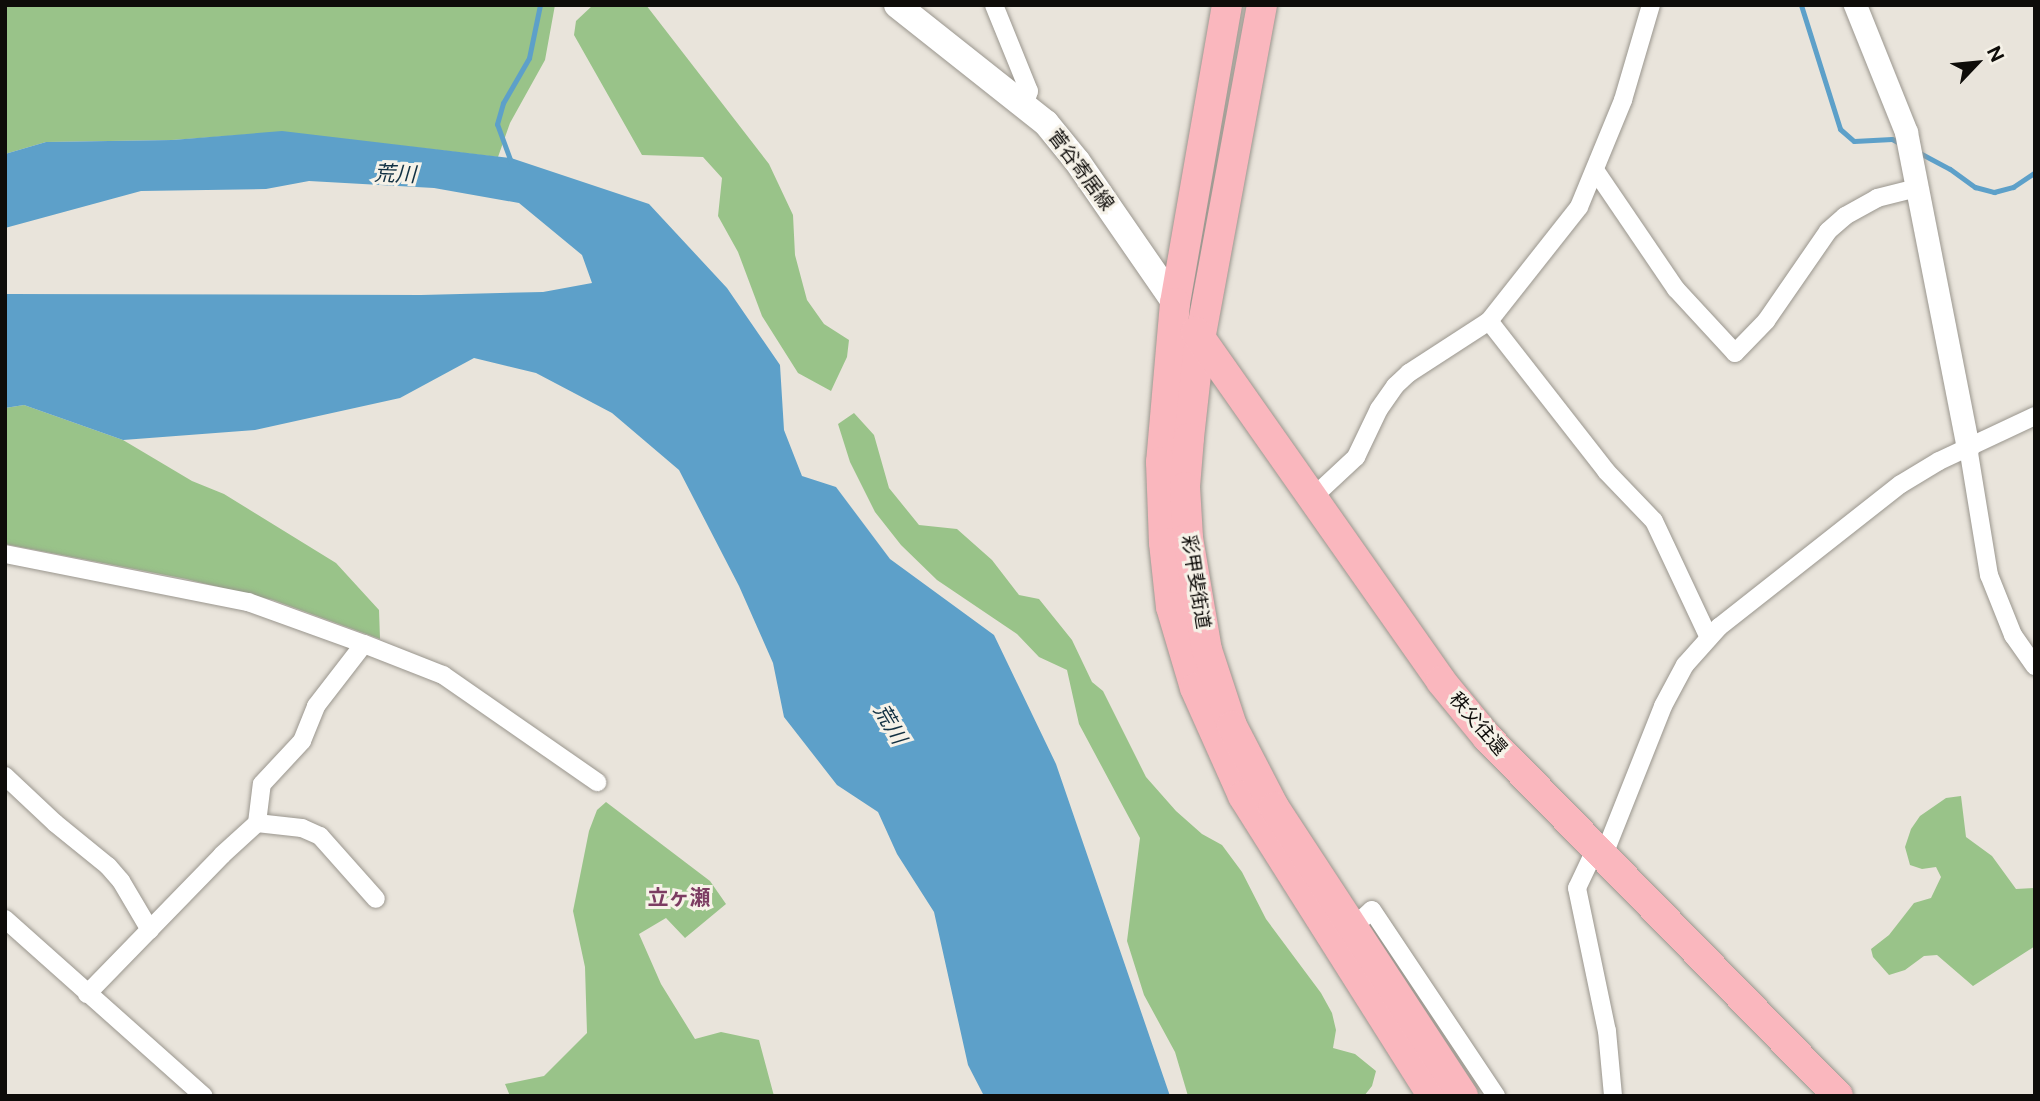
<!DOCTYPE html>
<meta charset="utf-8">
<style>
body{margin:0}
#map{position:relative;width:2040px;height:1101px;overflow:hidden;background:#e9e4db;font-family:"Public Sans","Noto Sans JP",sans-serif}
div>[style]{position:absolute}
.forest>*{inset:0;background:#99c389}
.water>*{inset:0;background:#5da0c9}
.stream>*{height:5px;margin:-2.5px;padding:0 2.5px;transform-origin:2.5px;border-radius:2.5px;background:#5da0c9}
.roads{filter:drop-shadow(0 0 2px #9a968e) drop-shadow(0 0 2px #9a968e)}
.minor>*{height:18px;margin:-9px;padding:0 9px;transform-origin:9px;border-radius:9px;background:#fff}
.tertiary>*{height:23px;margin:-11.5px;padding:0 11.5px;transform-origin:11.5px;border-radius:11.5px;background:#fff}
.secondary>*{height:26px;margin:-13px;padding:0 13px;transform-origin:13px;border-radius:13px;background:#fff}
.trunk>*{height:30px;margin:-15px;padding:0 15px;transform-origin:15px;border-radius:15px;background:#fab7be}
span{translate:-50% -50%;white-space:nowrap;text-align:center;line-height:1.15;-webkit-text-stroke:6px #f6f2e8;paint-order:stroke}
.street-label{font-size:19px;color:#0e0c09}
.water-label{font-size:21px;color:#113042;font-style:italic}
.neighbourhood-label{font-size:21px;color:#7c3c62;font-weight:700}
.frame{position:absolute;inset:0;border:7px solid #0e0c09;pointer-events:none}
.north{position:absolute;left:1942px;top:28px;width:70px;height:70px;-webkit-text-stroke:5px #f6f2e8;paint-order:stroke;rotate:64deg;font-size:19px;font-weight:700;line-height:28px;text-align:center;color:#0e0c09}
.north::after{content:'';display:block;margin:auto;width:24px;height:32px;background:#0e0c09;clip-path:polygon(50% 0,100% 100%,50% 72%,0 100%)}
</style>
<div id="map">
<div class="forest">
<div style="clip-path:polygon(5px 5px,555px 5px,545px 60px,510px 123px,498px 157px,282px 132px,172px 140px,46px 142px,5px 154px)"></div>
<div style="clip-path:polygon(593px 5px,646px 5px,769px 164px,793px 215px,795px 255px,807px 300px,824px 324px,849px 340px,847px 357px,831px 391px,798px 373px,762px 316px,738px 252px,718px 216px,722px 178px,703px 157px,642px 155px,574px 35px,576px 21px)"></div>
<div style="clip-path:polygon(24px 405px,123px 440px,192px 481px,224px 494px,336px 563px,379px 610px,380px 639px,273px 600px,186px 579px,5px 544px,5px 408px)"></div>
<div style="clip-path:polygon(854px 413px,874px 435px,889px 488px,919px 525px,957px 529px,992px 560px,1019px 595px,1039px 599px,1072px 640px,1092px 682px,1103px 691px,1146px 777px,1176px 811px,1202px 834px,1222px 845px,1242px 872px,1266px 919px,1321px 993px,1332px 1013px,1336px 1030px,1333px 1048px,1355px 1054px,1376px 1071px,1372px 1086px,1364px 1096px,1188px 1096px,1175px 1052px,1144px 995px,1127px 941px,1140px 838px,1079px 724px,1067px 670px,1039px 657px,1017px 634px,937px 580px,901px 545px,875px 512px,850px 462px,838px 424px)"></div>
<div style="clip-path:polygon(1961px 796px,1966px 837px,1992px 856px,2016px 889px,2035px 888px,2035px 946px,1973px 986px,1937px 955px,1924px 956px,1905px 970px,1889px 975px,1873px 957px,1871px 949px,1889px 935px,1914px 903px,1931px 898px,1941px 877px,1936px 867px,1922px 869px,1910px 865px,1905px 847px,1911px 829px,1920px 816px,1946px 798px)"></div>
<div style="clip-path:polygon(606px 802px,710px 881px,726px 904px,685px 938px,666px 918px,639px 934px,661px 984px,695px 1039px,721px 1032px,759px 1040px,774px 1096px,510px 1096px,505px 1084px,544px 1076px,587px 1033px,585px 967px,573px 911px,589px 831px,597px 810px)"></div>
</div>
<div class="water">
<div style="clip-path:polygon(282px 131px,511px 158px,649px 204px,727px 288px,780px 365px,784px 430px,802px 476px,836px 487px,890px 559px,994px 635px,1056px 764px,1170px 1096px,984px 1096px,968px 1065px,934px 912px,897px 854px,878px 812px,837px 785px,784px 717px,773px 663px,739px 586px,679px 470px,612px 413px,536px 373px,474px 358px,400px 398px,255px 430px,123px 440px,24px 405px,5px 408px,5px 294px,421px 295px,543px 292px,592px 283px,582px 255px,519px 203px,434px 188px,309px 181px,266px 189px,141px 191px,5px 228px,5px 154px,46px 142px,172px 140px)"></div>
</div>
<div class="stream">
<div style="left:1801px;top:5px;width:130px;rotate:72.5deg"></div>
<div style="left:1840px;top:129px;width:18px;rotate:41deg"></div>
<div style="left:1854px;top:141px;width:38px;rotate:-3deg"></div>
<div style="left:1892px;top:139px;width:10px;rotate:29deg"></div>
<div style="left:1916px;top:151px;width:38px;rotate:28deg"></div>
<div style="left:1950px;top:169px;width:31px;rotate:36deg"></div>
<div style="left:1975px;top:187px;width:20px;rotate:15deg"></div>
<div style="left:1994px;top:192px;width:20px;rotate:-15deg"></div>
<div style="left:2013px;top:187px;width:27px;rotate:-34deg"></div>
<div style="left:511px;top:162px;width:40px;rotate:-110.2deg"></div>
<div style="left:497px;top:124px;width:22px;rotate:-74deg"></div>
<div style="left:503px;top:103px;width:52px;rotate:-60deg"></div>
<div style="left:529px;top:58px;width:54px;rotate:-78.3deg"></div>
</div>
<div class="roads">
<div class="minor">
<div style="left:994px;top:5px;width:93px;rotate:67.9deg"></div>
<div style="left:1029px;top:91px;width:16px;rotate:108deg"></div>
<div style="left:1595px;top:170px;width:144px;rotate:55.8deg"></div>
<div style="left:1676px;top:289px;width:87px;rotate:47.3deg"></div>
<div style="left:1735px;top:353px;width:45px;rotate:-45.9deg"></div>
<div style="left:1766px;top:321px;width:109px;rotate:-55.4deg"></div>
<div style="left:1828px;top:231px;width:23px;rotate:-41deg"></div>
<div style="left:1845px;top:216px;width:37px;rotate:-29deg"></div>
<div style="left:1877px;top:198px;width:41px;rotate:-14deg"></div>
<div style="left:1489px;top:321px;width:190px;rotate:52deg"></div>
<div style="left:1606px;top:471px;width:69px;rotate:46.2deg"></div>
<div style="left:1654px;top:521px;width:129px;rotate:64.8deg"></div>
<div style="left:1968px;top:447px;width:130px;rotate:80.7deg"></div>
<div style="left:1989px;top:575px;width:65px;rotate:68.2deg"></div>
<div style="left:2013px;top:635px;width:38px;rotate:55deg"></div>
<div style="left:1311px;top:499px;width:62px;rotate:-43deg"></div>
<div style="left:1356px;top:457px;width:53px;rotate:-64.4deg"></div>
<div style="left:1379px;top:409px;width:28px;rotate:-55deg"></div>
<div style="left:1395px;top:386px;width:19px;rotate:-43deg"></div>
<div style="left:1409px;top:373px;width:95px;rotate:-33deg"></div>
<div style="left:1489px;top:321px;width:145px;rotate:-51.7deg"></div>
<div style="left:1579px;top:207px;width:116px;rotate:-67.6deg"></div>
<div style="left:1623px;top:100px;width:99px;rotate:-73.6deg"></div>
<div style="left:5px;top:554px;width:248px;rotate:11.2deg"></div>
<div style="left:248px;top:602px;width:123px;rotate:19.9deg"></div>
<div style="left:364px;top:644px;width:85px;rotate:21.4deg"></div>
<div style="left:443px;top:675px;width:188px;rotate:34.8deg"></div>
<div style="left:5px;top:776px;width:69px;rotate:43.2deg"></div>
<div style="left:55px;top:823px;width:68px;rotate:39.1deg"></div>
<div style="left:108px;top:866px;width:20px;rotate:49deg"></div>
<div style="left:121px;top:881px;width:57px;rotate:59.4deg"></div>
<div style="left:257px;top:823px;width:45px;rotate:6.3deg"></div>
<div style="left:302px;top:828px;width:20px;rotate:24deg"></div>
<div style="left:320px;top:836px;width:84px;rotate:48.4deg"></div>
<div style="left:1595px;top:850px;width:42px;rotate:115.3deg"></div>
<div style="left:1577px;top:888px;width:146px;rotate:78.2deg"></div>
<div style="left:1607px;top:1031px;width:65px;rotate:84.7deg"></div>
<div style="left:1603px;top:857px;width:162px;rotate:-68.3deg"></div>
<div style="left:1663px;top:706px;width:47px;rotate:-61.8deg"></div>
<div style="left:1685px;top:665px;width:51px;rotate:-48.2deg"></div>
<div style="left:1719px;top:627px;width:231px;rotate:-38.2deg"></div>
<div style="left:1901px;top:484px;width:44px;rotate:-31.2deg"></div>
<div style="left:1939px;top:461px;width:106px;rotate:-25.1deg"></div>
<div style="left:5px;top:919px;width:266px;rotate:41.7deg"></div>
<div style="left:1346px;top:934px;width:35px;rotate:-43deg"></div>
<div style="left:1372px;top:910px;width:224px;rotate:56.3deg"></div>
<div style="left:87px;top:994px;width:194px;rotate:-45.8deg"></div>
<div style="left:222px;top:855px;width:47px;rotate:-42.4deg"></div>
<div style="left:257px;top:823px;width:39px;rotate:-83deg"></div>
<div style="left:262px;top:784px;width:59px;rotate:-47.1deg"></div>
<div style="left:302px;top:741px;width:38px;rotate:-68deg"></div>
<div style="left:316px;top:706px;width:78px;rotate:-52.3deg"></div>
</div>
<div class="tertiary">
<div style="left:1855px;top:5px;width:137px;rotate:68.1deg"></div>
<div style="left:1906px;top:132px;width:321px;rotate:78.9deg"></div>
</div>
<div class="secondary">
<div style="left:897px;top:5px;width:190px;rotate:38.4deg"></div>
<div style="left:1046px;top:123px;width:49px;rotate:50.8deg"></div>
<div style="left:1077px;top:161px;width:173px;rotate:55.4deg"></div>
</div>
<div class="trunk">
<div style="left:1227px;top:5px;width:303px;rotate:99.9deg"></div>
<div style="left:1175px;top:303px;width:160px;rotate:95deg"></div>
<div style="left:1161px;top:462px;width:81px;rotate:87.9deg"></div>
<div style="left:1164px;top:543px;width:64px;rotate:83.8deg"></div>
<div style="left:1171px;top:607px;width:84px;rotate:73.5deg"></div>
<div style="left:1195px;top:688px;width:118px;rotate:66deg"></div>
<div style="left:1243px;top:796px;width:355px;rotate:57.7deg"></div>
<div style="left:1262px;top:5px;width:339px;rotate:100.5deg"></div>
<div style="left:1200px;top:338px;width:101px;rotate:96.3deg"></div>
<div style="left:1189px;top:438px;width:49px;rotate:94.7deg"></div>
<div style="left:1185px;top:487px;width:51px;rotate:86.6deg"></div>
<div style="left:1188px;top:538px;width:114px;rotate:80.4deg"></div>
<div style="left:1207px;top:650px;width:80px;rotate:71.8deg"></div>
<div style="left:1232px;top:726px;width:91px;rotate:62.6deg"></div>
<div style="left:1274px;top:807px;width:345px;rotate:56.8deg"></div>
<div style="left:1196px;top:332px;width:426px;rotate:54.9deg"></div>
<div style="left:1441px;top:681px;width:72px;rotate:50.6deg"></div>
<div style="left:1487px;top:737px;width:502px;rotate:45.65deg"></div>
</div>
</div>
<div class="street-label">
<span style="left:1081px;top:170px;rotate:53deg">菅谷寄居線</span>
<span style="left:1196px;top:582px;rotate:81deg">彩甲斐街道</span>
<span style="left:1478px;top:724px;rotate:49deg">秩父往還</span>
</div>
<div class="water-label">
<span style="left:395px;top:174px;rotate:2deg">荒川</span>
<span style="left:890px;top:724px;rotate:59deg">荒川</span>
</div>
<div class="neighbourhood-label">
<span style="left:679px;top:898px">立ヶ瀬</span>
</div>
<div class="frame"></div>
<div class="north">N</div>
</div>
